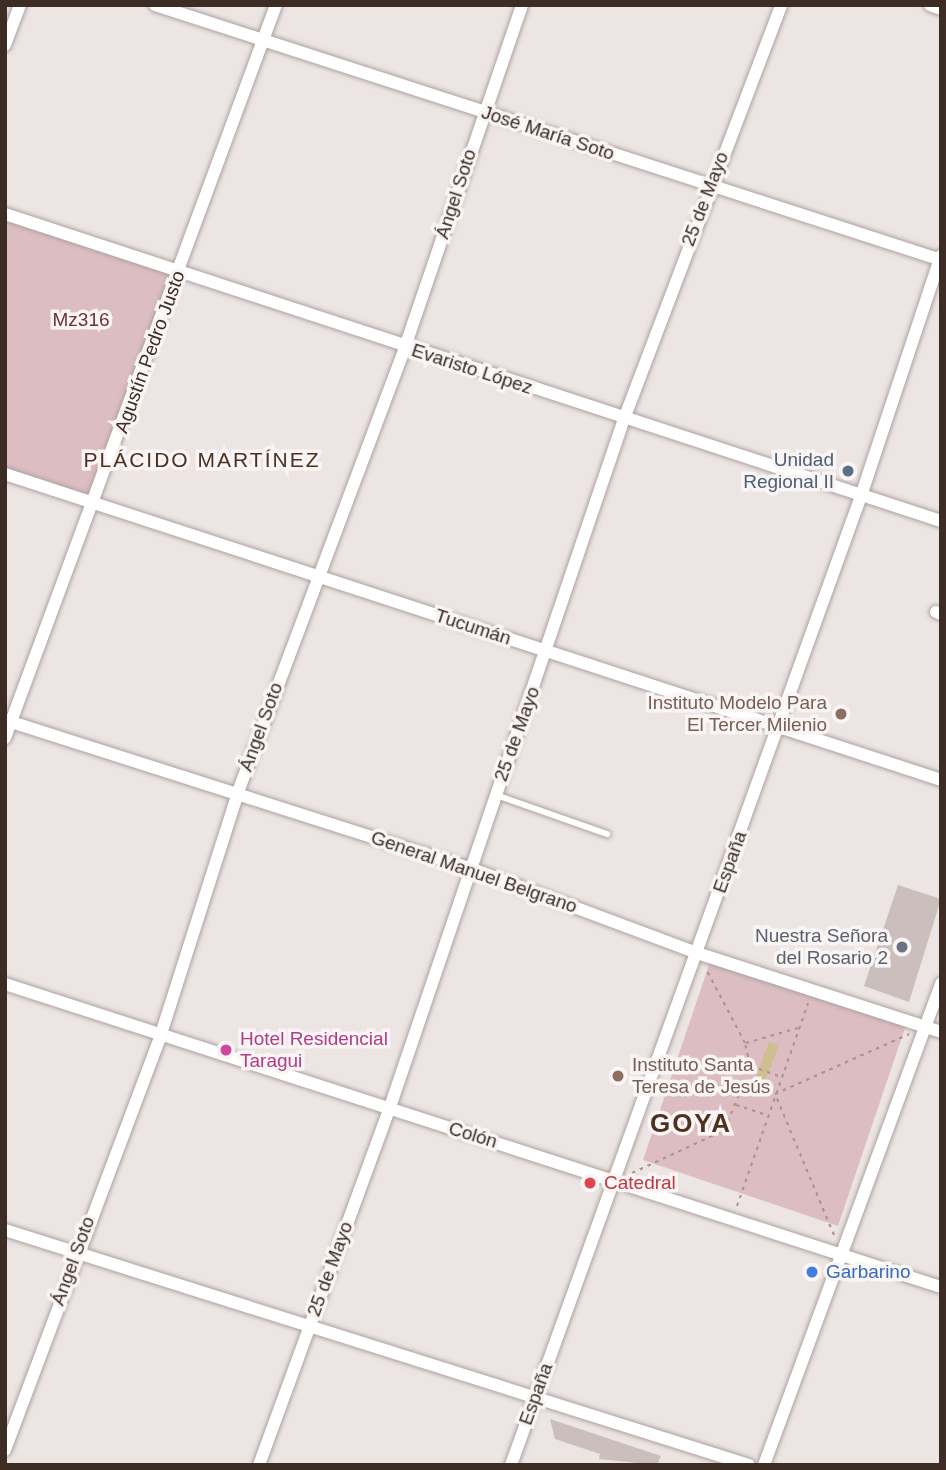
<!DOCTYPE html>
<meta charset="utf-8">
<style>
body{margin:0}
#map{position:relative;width:946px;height:1470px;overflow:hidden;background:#ece5e4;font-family:Helvetica,sans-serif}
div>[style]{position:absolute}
.green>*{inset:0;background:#dcbec2}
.water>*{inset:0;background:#cebe90}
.building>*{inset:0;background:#cabfbc}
.path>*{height:2px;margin-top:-1px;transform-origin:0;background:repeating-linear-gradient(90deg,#ae9286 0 3.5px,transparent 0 8.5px)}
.roads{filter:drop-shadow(0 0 2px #ada29f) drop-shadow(0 0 2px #ada29f)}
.lane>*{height:6px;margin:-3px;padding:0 3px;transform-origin:3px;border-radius:3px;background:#fff}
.street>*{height:12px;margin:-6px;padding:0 6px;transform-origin:6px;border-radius:6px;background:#fff}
.dots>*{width:19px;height:19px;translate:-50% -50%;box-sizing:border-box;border:4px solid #f9f5f4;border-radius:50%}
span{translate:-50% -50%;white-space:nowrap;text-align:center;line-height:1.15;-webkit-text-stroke:7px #f9f5f4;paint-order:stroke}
.street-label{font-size:19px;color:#3d2c24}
.park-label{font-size:19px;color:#713132}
.service-label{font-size:19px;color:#4e5e75}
.right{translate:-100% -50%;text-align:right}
.education-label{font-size:19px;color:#785e54}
.left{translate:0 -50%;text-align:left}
.worship-label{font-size:19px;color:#5b616d}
.hotel-label{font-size:19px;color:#b23c85}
.health-label{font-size:19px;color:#be3a42}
.shop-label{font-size:19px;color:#366cbe}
.neighbourhood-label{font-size:21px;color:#4e3121;letter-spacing:2px}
.district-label{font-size:26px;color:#4e3121;font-weight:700;letter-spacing:2px}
.frame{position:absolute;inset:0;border:7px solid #3d2c24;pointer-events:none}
</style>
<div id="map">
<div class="green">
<div style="clip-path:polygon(5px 214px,178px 273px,95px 504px,5px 474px)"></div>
<div style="clip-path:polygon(712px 956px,907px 1022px,838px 1226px,643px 1160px)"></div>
</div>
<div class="water">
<div style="clip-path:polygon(769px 1042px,779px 1045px,759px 1097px,750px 1093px)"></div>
</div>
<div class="building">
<div style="clip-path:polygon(898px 885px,941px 899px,909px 1002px,864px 986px)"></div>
<div style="clip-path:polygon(550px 1419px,661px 1456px,657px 1465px,599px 1459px,600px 1454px,555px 1439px)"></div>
</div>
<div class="path">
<div style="left:746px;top:1043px;width:54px;rotate:-16.1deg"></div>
<div style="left:751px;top:1066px;width:32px;rotate:20deg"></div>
<div style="left:736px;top:1105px;width:33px;rotate:18deg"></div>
<div style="left:632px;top:1173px;width:102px;rotate:-24.8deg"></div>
<div style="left:725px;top:1130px;width:70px;rotate:-69deg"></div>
<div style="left:750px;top:1065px;width:23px;rotate:-103deg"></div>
<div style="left:745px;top:1043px;width:84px;rotate:-117.8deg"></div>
<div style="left:737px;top:1206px;width:215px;rotate:-70.7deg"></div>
<div style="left:834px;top:1235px;width:153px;rotate:-112.7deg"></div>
<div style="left:775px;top:1094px;width:147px;rotate:-24.1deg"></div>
</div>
<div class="roads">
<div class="lane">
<div style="left:496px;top:795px;width:118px;rotate:19.4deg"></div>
</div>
<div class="street">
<div style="left:155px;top:5px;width:826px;rotate:17.97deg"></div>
<div style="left:930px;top:5px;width:12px;rotate:20deg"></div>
<div style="left:5px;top:45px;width:43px;rotate:-69.4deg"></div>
<div style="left:5px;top:214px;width:985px;rotate:18.16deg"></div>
<div style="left:5px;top:474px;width:985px;rotate:18.1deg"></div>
<div style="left:936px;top:612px;width:5px;rotate:22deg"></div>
<div style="left:5px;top:720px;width:485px;rotate:17.7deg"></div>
<div style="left:467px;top:867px;width:246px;rotate:20.5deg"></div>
<div style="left:697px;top:953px;width:256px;rotate:17.9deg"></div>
<div style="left:5px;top:738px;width:781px;rotate:-69.71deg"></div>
<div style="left:5px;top:984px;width:984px;rotate:17.94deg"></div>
<div style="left:5px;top:1230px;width:780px;rotate:17.53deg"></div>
<div style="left:5px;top:1450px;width:444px;rotate:-69.4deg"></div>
<div style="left:161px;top:1034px;width:254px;rotate:-72.3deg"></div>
<div style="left:238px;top:792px;width:475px;rotate:-69.4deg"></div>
<div style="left:405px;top:347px;width:361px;rotate:-71.1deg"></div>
<div style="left:259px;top:1465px;width:378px;rotate:-69.9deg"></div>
<div style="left:389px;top:1110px;width:730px;rotate:-71.22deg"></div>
<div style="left:624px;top:419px;width:443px;rotate:-69.2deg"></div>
<div style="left:511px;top:1465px;width:1030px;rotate:-70.14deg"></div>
<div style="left:861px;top:496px;width:253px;rotate:-71.6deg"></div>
<div style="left:764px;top:1465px;width:513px;rotate:-69.8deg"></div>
</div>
</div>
<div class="dots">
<div style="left:848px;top:471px;background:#5c6f8a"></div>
<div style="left:841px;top:714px;background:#8d6e63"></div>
<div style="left:902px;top:947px;background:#6b7280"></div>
<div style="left:226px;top:1050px;background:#d1479c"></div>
<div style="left:618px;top:1076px;background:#8d6e63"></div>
<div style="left:590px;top:1183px;background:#e0444e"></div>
<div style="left:812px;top:1272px;background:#3f7fe0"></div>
</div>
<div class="street-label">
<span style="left:548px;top:133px;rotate:18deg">José María Soto</span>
<span style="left:456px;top:194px;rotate:-72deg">Ángel Soto</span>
<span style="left:705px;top:199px;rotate:-69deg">25 de Mayo</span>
<span style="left:150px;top:352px;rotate:-70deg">Agustín Pedro Justo</span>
<span style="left:472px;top:369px;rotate:18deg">Evaristo López</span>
<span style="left:473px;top:627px;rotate:18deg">Tucumán</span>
<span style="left:261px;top:727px;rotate:-70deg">Ángel Soto</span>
<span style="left:517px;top:734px;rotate:-70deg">25 de Mayo</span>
<span style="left:730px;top:862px;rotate:-70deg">España</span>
<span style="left:474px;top:872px;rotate:19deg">General Manuel Belgrano</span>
<span style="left:473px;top:1135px;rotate:17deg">Colón</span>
<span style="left:73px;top:1261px;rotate:-70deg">Ángel Soto</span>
<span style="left:330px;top:1269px;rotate:-70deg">25 de Mayo</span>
<span style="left:536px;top:1394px;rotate:-70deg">España</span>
</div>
<div class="park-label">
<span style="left:81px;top:320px">Mz316</span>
</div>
<div class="service-label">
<span class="right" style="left:834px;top:471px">Unidad<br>Regional II</span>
</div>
<div class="education-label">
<span class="right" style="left:827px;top:714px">Instituto Modelo Para<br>El Tercer Milenio</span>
<span class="left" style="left:632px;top:1076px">Instituto Santa<br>Teresa de Jesús</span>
</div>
<div class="worship-label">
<span class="right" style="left:888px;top:947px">Nuestra Señora<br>del Rosario 2</span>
</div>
<div class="hotel-label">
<span class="left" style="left:240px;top:1050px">Hotel Residencial<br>Taragui</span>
</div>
<div class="health-label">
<span class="left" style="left:604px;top:1183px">Catedral</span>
</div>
<div class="shop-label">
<span class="left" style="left:826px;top:1272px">Garbarino</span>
</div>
<div class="neighbourhood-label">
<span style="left:202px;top:460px">PLÁCIDO MARTÍNEZ</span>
</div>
<div class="district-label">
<span style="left:691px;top:1124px">GOYA</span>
</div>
<div class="frame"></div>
</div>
